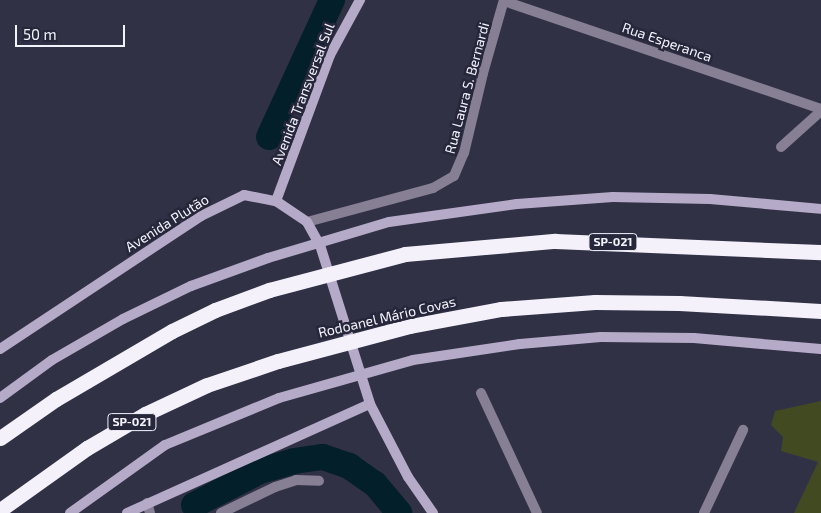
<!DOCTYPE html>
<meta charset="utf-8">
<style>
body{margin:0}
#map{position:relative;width:821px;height:513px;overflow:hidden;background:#313146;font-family:"Exo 2",sans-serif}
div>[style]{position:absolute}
.green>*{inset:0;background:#424a22}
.river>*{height:26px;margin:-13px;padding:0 13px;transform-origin:13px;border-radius:13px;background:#031f2a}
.street>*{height:10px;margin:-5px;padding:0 5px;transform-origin:5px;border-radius:5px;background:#877f93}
.secondary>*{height:10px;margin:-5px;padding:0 5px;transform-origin:5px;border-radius:5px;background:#b6aac9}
.highway>*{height:15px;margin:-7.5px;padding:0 7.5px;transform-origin:7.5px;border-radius:7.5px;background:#f4f1fb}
.secondary-bridge>*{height:10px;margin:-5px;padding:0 5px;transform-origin:5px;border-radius:5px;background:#b6aac9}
.highway-bridge>*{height:15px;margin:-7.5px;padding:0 7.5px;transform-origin:7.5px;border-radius:7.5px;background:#f4f1fb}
span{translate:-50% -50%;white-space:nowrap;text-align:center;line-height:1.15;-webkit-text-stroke:5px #27273b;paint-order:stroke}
.shield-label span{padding:1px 4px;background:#27273b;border:1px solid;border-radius:4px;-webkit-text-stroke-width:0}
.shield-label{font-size:12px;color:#f3f3fe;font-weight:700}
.street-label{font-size:14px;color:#f3f3fe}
.scale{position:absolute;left:15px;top:25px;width:110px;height:22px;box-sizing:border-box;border:2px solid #f3f3fe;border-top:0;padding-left:6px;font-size:15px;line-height:18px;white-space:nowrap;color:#f3f3fe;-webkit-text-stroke:4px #27273b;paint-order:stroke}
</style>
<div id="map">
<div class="green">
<div style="clip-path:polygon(821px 401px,821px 513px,794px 513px,818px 462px,781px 451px,783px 437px,771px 425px,775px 411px)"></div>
</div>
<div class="river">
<div style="left:269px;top:137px;width:151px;rotate:-65.3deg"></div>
<div style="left:194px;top:505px;width:74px;rotate:-27.3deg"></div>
<div style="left:260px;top:471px;width:35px;rotate:-16deg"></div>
<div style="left:294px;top:461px;width:29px;rotate:-8deg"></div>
<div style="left:323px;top:457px;width:28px;rotate:19deg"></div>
<div style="left:349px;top:466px;width:32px;rotate:35deg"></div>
<div style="left:375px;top:484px;width:38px;rotate:50deg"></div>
</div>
<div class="street">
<div style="left:504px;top:1px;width:335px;rotate:18.8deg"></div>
<div style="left:781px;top:147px;width:54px;rotate:-42deg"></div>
<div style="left:307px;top:222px;width:131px;rotate:-15.1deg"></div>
<div style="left:433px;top:188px;width:24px;rotate:-30deg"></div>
<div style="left:454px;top:176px;width:25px;rotate:-67deg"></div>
<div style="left:464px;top:153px;width:82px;rotate:-76.6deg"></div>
<div style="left:483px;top:73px;width:76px;rotate:-74deg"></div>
<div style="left:481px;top:393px;width:132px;rotate:65deg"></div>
<div style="left:147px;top:503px;width:10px;rotate:73deg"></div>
<div style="left:221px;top:513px;width:60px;rotate:-25.7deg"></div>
<div style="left:275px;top:487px;width:22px;rotate:-18deg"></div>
<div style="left:296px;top:480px;width:23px;rotate:2deg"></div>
<div style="left:704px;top:513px;width:92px;rotate:-64.8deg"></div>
</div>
<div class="secondary">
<div style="left:276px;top:201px;width:156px;rotate:-69.7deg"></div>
<div style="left:330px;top:55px;width:63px;rotate:-61.4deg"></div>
<div style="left:389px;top:222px;width:129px;rotate:-8deg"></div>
<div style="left:517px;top:204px;width:96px;rotate:-4.2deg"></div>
<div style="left:613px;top:197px;width:97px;rotate:1.2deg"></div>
<div style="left:710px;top:199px;width:111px;rotate:5.1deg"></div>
<div style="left:0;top:349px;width:241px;rotate:-33.5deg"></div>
<div style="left:201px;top:216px;width:48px;rotate:-26deg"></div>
<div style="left:244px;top:195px;width:33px;rotate:11deg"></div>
<div style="left:276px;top:201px;width:37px;rotate:34deg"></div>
<div style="left:307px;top:222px;width:26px;rotate:61deg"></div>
<div style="left:320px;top:245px;width:167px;rotate:72.5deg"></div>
<div style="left:370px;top:404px;width:82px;rotate:62.5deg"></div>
<div style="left:408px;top:477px;width:44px;rotate:55.2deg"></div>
<div style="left:413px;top:360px;width:108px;rotate:-8.5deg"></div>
<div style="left:520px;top:344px;width:81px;rotate:-4.9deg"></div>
<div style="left:601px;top:337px;width:93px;rotate:0.6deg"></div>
<div style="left:694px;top:338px;width:127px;rotate:5deg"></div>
<div style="left:0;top:398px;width:64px;rotate:-36.2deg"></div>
<div style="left:52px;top:360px;width:82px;rotate:-30deg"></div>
<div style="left:123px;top:319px;width:76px;rotate:-25.9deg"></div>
<div style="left:191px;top:286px;width:82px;rotate:-20deg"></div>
<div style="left:70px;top:513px;width:117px;rotate:-35.6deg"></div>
<div style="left:165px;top:445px;width:123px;rotate:-22.4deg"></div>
<div style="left:127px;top:513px;width:266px;rotate:-24.2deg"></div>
</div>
<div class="highway">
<div style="left:405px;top:254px;width:151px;rotate:-5deg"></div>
<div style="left:555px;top:241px;width:266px;rotate:2.4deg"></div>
<div style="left:410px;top:326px;width:93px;rotate:-10.6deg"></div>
<div style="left:501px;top:309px;width:94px;rotate:-4.3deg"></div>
<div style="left:595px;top:302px;width:84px;rotate:0.7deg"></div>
<div style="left:679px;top:303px;width:142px;rotate:3.2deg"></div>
<div style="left:0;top:438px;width:68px;rotate:-34.9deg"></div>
<div style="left:56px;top:399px;width:134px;rotate:-30.4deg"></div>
<div style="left:172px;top:331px;width:48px;rotate:-26deg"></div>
<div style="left:215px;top:310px;width:58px;rotate:-20.3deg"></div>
<div style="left:0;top:510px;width:107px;rotate:-35.5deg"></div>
<div style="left:87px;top:448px;width:67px;rotate:-30.4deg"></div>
<div style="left:145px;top:414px;width:68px;rotate:-25.1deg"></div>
<div style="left:207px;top:385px;width:75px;rotate:-18.7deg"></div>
</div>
<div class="secondary-bridge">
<div style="left:268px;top:258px;width:126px;rotate:-16.6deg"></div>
<div style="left:279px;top:398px;width:139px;rotate:-15.8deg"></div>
</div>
<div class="highway-bridge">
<div style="left:269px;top:290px;width:141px;rotate:-14.8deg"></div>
<div style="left:278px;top:361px;width:137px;rotate:-14.9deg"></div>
</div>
<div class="shield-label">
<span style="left:613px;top:242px">SP-021</span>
<span style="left:132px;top:422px">SP-021</span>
</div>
<div class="street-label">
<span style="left:667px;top:42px;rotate:19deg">Rua Esperanca</span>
<span style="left:467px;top:88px;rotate:-75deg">Rua Laura S. Bernardi</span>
<span style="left:303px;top:94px;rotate:-69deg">Avenida Transversal Sul</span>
<span style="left:167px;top:223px;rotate:-32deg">Avenida Plutão</span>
<span style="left:387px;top:317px;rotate:-13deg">Rodoanel Mário Covas</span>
</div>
<div class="scale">50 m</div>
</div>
